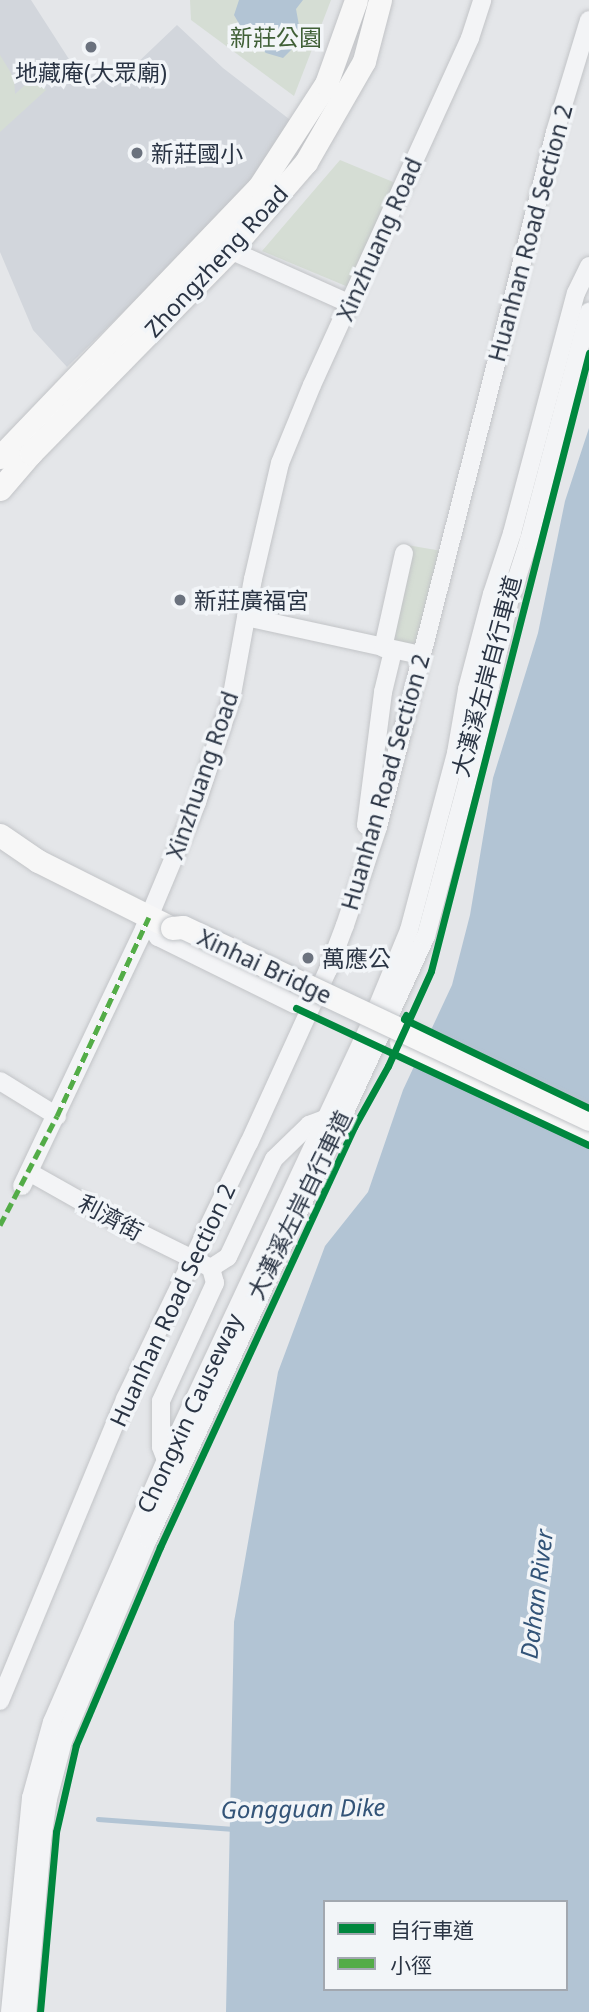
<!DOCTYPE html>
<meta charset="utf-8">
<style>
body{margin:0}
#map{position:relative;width:589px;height:2012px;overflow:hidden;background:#e4e6e9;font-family:"Noto Sans","Noto Sans TC",sans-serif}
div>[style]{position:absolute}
.built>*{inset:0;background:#d2d6dc}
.green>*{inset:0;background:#d5ddd4}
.water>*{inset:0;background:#b2c4d4}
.stream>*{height:4.5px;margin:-2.25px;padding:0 2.25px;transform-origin:2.25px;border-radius:2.25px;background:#b2c4d4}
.roads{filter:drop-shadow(0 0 2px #c2c4c7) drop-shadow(0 0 2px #c2c4c7)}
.minor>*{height:18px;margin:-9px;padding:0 9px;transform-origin:9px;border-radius:9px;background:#f3f4f6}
.major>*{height:23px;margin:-11.5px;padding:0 11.5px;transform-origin:11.5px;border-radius:11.5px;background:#f7f7f7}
.bridges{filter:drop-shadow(0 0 2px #c0c3c7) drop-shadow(0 0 2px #c0c3c7)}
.major-bridge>*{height:23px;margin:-11.5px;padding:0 11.5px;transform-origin:11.5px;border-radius:11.5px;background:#f7f7f7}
.quiet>*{height:5px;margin-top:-2.5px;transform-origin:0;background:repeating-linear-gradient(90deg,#53ac47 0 10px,transparent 0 15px)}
.cycleway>*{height:7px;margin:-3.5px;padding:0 3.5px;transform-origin:3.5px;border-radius:3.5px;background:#00873e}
.dots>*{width:19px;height:19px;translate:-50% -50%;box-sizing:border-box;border:4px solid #f2f5f8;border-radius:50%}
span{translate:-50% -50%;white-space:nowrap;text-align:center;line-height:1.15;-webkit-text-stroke:7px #f2f5f8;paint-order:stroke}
.park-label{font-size:23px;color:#406037}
.poi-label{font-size:23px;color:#2a3444}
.left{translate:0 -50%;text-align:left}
.street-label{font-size:23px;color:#2a3444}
.water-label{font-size:24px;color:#335478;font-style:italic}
.legend{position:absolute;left:323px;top:1900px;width:245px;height:91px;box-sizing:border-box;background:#f2f5f8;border:2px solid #a2a8b0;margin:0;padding:9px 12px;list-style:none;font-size:21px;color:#2a3444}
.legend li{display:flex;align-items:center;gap:14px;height:35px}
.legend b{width:35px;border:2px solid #a2a8b0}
</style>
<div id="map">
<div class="built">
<div style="clip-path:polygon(0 0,31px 0,83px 81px,96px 71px,112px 87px,177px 25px,223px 68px,293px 122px,254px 184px,67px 367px,33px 330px,0 252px)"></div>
</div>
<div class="green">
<div style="clip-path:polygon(190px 0,331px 0,294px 96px,191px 20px)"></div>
<div style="clip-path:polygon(0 55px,14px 78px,15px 94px,34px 77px,46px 90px,0 132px)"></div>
<div style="clip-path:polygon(340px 160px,398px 184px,353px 289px,262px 251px)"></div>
<div style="clip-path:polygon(401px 544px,442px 551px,417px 651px,387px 645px)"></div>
</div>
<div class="water">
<div style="clip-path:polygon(239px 0,303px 0,296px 9px,300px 31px,298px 43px,283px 58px,266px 53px,245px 34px,234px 15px)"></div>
<div style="clip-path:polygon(evenodd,589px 428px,589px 2012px,226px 2012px,234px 1622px,278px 1372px,325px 1246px,368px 1192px,403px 1090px,452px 985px,470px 915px,493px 778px,538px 633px,565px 501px,589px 428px,325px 1902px,566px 1902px,566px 1989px,325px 1989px,325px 1902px)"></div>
</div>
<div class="stream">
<div style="left:98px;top:1819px;width:136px;rotate:4.2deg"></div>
</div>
<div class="roads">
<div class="minor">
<div style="left:230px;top:250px;width:132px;rotate:24.2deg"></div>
<div style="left:246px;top:617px;width:179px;rotate:12.3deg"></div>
<div style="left:383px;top:648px;width:97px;rotate:-77.5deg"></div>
<div style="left:378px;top:827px;width:12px;rotate:-171deg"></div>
<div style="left:366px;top:825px;width:134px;rotate:-82.7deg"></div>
<div style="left:383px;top:692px;width:42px;rotate:-76.3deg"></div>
<div style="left:149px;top:917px;width:22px;rotate:66deg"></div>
<div style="left:158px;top:937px;width:152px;rotate:26.2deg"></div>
<div style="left:0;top:1081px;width:67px;rotate:31.6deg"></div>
<div style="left:29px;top:1172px;width:100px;rotate:29.4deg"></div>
<div style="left:116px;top:1221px;width:106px;rotate:26.3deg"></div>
<div style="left:22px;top:1186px;width:284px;rotate:-64.6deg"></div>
<div style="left:144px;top:929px;width:138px;rotate:-67.3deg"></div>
<div style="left:197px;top:802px;width:108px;rotate:-71.6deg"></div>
<div style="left:231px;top:700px;width:123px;rotate:-79.7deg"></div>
<div style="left:253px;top:579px;width:119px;rotate:-76.9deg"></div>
<div style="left:280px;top:463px;width:84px;rotate:-67.7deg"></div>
<div style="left:312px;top:385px;width:381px;rotate:-65.5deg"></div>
<div style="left:470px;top:38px;width:40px;rotate:-72deg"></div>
<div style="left:211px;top:1268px;width:20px;rotate:-33deg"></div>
<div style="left:228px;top:1257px;width:108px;rotate:-64.9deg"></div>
<div style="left:274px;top:1159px;width:49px;rotate:-44.2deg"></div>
<div style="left:309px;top:1125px;width:17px;rotate:-21deg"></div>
<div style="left:166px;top:1460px;width:14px;rotate:-111deg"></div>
<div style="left:161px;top:1447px;width:46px;rotate:-90deg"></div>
<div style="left:161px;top:1401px;width:130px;rotate:-65.4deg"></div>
<div style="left:215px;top:1283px;width:16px;rotate:-105deg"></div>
<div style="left:0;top:1701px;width:327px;rotate:-67.5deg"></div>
<div style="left:125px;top:1399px;width:284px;rotate:-64.2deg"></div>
<div style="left:249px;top:1143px;width:190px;rotate:-65.5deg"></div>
<div style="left:328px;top:970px;width:48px;rotate:-69.3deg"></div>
<div style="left:345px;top:925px;width:103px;rotate:-71.4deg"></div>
<div style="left:378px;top:827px;width:717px;rotate:-75.71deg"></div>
<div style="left:555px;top:132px;width:117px;rotate:-73.1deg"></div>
<div style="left:10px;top:2012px;width:215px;rotate:-84.4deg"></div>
<div style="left:31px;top:1798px;width:79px;rotate:-74.6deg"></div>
<div style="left:52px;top:1722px;width:286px;rotate:-66.5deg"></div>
<div style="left:166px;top:1460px;width:491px;rotate:-64.9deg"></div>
<div style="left:374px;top:1015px;width:92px;rotate:-67.6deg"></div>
<div style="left:409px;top:930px;width:183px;rotate:-75.1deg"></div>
<div style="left:456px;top:753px;width:65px;rotate:-80.2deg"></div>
<div style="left:467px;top:689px;width:98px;rotate:-75.3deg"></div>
<div style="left:492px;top:594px;width:64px;rotate:-71.8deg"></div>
<div style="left:512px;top:533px;width:248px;rotate:-75.1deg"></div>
<div style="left:576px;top:293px;width:30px;rotate:-64deg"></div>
<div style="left:27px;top:2012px;width:173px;rotate:-85deg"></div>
<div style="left:42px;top:1840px;width:41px;rotate:-81.7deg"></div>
<div style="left:48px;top:1799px;width:60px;rotate:-75.5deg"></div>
<div style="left:63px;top:1741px;width:219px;rotate:-67.2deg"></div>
<div style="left:148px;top:1539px;width:664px;rotate:-65.25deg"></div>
<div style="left:426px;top:936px;width:185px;rotate:-75deg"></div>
<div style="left:474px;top:757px;width:162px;rotate:-77.2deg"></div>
<div style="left:510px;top:599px;width:62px;rotate:-72.1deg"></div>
<div style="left:529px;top:540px;width:236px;rotate:-75.3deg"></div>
</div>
<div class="major">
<div style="left:0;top:457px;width:374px;rotate:-46.2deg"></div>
<div style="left:259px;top:187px;width:123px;rotate:-57deg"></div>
<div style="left:326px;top:84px;width:89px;rotate:-70.3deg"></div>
<div style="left:0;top:489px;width:48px;rotate:-49.3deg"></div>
<div style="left:31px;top:453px;width:284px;rotate:-45.6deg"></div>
<div style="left:230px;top:250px;width:116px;rotate:-49.2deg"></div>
<div style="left:306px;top:162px;width:116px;rotate:-60.1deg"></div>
<div style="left:364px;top:61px;width:63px;rotate:-75.3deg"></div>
<div style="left:0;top:835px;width:46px;rotate:34.4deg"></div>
<div style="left:38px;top:861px;width:150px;rotate:26.6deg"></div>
<div style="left:401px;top:1042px;width:208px;rotate:25.6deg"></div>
</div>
</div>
<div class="bridges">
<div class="major-bridge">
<div style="left:172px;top:928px;width:11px;rotate:-5deg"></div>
<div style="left:183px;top:927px;width:449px;rotate:25.3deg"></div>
</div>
</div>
<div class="quiet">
<div style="left:0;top:1225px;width:123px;rotate:-62.4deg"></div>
<div style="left:57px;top:1116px;width:219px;rotate:-65.2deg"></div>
</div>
<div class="cycleway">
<div style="left:296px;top:1008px;width:323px;rotate:25.1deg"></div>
<div style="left:406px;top:1015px;width:4px;rotate:117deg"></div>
<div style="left:404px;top:1019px;width:205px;rotate:25.7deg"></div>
<div style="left:40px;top:2012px;width:181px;rotate:-84.9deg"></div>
<div style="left:56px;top:1832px;width:89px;rotate:-77.1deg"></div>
<div style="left:76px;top:1745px;width:215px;rotate:-67deg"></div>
<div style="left:160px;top:1547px;width:463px;rotate:-65.2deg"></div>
<div style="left:354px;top:1127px;width:70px;rotate:-60.9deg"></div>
<div style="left:388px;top:1066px;width:104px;rotate:-65.6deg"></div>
<div style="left:431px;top:971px;width:638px;rotate:-75.66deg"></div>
</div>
<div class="dots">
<div style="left:91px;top:47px;background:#6b727e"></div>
<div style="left:137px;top:153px;background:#6b727e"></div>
<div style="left:180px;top:600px;background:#6b727e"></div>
<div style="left:308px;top:958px;background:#6b727e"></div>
</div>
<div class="park-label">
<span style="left:276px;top:37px">新莊公園</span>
</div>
<div class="poi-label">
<span style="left:91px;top:72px">地藏庵(大眾廟)</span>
<span class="left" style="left:151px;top:153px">新莊國小</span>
<span class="left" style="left:194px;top:600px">新莊廣福宮</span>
<span class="left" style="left:322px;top:958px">萬應公</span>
</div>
<div class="street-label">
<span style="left:530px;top:233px;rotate:-75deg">Huanhan Road Section 2</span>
<span style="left:379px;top:239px;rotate:-66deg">Xinzhuang Road</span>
<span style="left:216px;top:261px;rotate:-47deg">Zhongzheng Road</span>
<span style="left:486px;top:676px;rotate:-75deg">大漢溪左岸自行車道</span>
<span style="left:202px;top:775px;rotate:-71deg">Xinzhuang Road</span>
<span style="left:385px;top:782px;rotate:-74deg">Huanhan Road Section 2</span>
<span style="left:265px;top:966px;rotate:25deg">Xinhai Bridge</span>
<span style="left:299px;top:1205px;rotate:-64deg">大漢溪左岸自行車道</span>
<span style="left:111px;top:1217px;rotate:28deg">利濟街</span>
<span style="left:172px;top:1305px;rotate:-65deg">Huanhan Road Section 2</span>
<span style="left:189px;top:1413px;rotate:-65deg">Chongxin Causeway</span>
</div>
<div class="water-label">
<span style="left:536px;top:1594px;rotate:-83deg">Dahan River</span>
<span style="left:303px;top:1808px;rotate:-1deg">Gongguan Dike</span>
</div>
<ul class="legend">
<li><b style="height:9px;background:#00873e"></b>自行車道</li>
<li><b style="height:9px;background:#53ac47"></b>小徑</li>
</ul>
</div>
